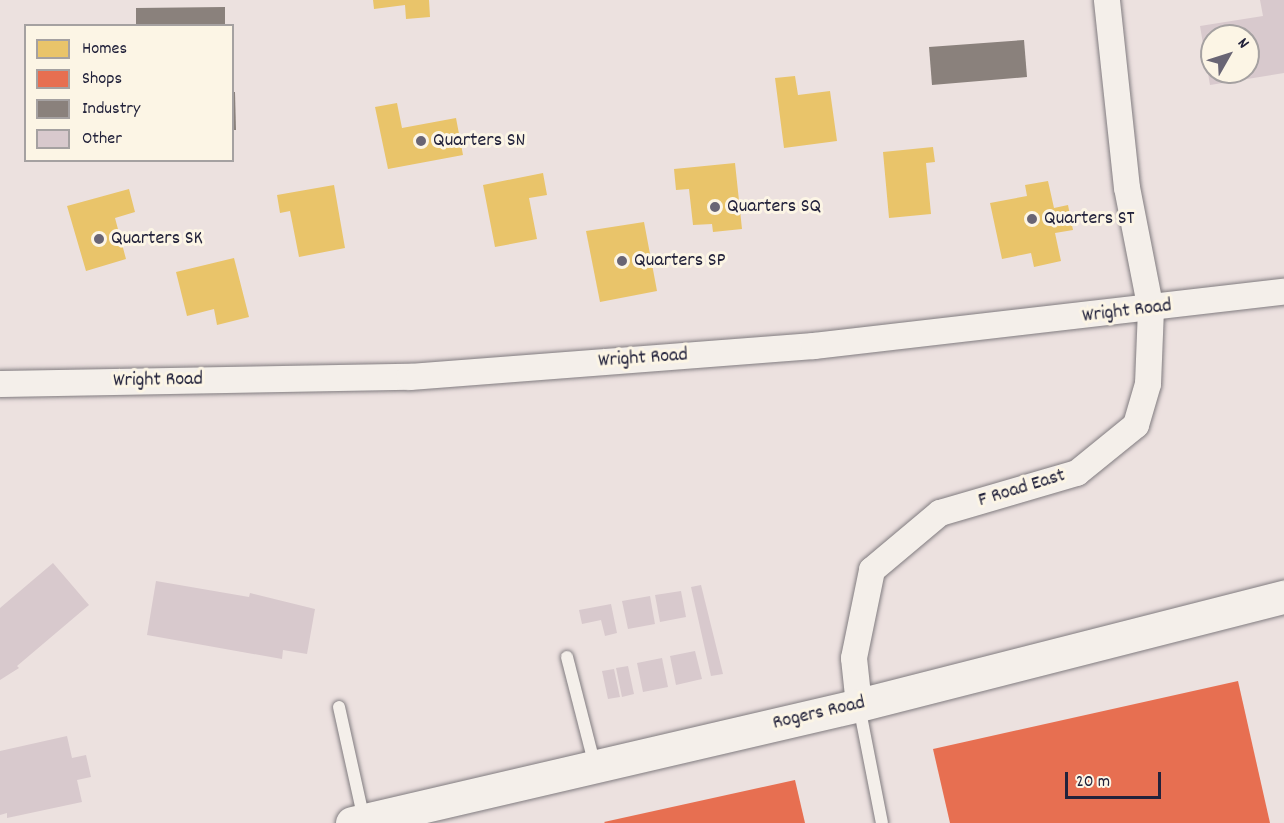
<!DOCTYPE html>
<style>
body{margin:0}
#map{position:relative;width:1284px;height:823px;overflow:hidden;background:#ece1df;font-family:Dekko,sans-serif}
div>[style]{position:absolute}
.homes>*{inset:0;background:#e9c46a}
.shops>*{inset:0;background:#e76f51}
.industry>*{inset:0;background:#8a817c}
.building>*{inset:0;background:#d8c9cd}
.roads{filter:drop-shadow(0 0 2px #817c80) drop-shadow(0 0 2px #817c80)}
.lane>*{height:12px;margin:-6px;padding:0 6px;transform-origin:6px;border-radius:6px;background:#f4efea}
.street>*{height:26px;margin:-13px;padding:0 13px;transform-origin:13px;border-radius:13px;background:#f4efea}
.secondary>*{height:33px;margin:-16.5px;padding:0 16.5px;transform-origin:16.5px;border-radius:16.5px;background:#f4efea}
.dots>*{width:16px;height:16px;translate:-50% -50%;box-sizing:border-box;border:3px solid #fcf5e5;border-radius:50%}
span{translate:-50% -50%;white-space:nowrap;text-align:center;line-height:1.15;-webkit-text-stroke:6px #fcf5e5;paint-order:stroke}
.poi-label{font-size:20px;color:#22223b}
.left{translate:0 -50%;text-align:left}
.street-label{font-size:20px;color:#22223b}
.legend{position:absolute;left:24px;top:24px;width:210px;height:138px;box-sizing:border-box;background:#fcf5e5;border:2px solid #a5a1a1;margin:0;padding:8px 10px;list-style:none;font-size:18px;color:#22223b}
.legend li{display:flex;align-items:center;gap:12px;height:30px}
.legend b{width:30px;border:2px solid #a5a1a1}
.north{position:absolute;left:1200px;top:24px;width:60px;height:60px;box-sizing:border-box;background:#fcf5e5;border:2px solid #a5a1a1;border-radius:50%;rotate:51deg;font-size:16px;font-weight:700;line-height:24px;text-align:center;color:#22223b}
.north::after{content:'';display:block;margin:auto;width:21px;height:27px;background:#696574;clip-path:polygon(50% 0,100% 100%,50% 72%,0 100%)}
.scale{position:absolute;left:1065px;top:772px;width:96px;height:27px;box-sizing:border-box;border:3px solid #22223b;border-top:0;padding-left:8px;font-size:18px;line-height:21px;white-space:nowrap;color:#22223b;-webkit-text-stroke:4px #fcf5e5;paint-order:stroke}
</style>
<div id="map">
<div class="homes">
<div style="clip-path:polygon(373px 0,429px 0,430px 17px,406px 19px,405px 5px,374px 9px)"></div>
<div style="clip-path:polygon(795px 76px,798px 95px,830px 91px,837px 141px,784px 148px,775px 78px)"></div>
<div style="clip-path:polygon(397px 103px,402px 128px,456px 118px,463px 155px,388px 169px,375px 107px)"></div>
<div style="clip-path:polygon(933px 147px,935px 162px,926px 163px,931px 214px,889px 218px,883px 152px)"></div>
<div style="clip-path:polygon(735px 163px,742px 229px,713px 232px,712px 224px,693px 225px,689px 189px,676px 190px,674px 169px)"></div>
<div style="clip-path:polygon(543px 173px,547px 195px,529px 198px,537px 239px,495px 247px,483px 185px)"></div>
<div style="clip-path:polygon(1048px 181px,1054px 208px,1068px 205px,1073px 230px,1055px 233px,1061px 261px,1034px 267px,1031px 253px,1002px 259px,990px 203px,1027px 196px,1025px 185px)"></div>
<div style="clip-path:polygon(334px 185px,345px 248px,299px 257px,290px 211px,280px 213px,277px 195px)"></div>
<div style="clip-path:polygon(129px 189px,135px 212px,115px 218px,126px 259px,86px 271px,67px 206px)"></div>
<div style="clip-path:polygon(644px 222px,657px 291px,600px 302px,586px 231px)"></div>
<div style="clip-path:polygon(234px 258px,249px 317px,217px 325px,214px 309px,187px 316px,176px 272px)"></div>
</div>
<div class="shops">
<div style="clip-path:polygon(1238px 681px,1270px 823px,950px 823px,933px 749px)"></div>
<div style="clip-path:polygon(795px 780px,805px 823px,605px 823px,604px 822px)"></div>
</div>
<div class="industry">
<div style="clip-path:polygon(225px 7px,225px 26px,136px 26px,136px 8px)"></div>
<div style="clip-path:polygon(1024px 40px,1027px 77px,932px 85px,929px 47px)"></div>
<div style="clip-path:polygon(232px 92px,235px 92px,236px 130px,232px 130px)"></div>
</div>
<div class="building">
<div style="clip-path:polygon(evenodd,1260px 0,1284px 0,1284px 73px,1210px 85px,1200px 26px,1263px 16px,1260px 0,1212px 36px,1248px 36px,1248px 72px,1212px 72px,1212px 36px)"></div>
<div style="clip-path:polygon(53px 563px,89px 605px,17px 666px,19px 668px,0 680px,0 608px)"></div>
<div style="clip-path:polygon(156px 581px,249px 597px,250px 593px,315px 609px,307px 654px,283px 650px,282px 659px,147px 635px)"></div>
<div style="clip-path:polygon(701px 585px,723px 674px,711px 676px,691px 587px)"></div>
<div style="clip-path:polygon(681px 591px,686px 617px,660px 622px,655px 595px)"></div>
<div style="clip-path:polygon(650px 596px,655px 624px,628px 629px,622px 601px)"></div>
<div style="clip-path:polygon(611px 604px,617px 633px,605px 636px,601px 620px,582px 624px,579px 610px)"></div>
<div style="clip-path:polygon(695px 651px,702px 679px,676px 685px,670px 656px)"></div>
<div style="clip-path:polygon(662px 658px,668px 687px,643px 692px,637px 663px)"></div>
<div style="clip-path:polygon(628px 666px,634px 694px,622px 697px,616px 668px)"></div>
<div style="clip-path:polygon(614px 669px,620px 697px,608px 699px,602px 671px)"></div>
<div style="clip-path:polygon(67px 736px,72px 758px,86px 755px,91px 777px,77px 780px,82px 802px,7px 818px,7px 813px,0 815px,0 751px)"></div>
</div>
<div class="roads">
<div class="lane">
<div style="left:567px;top:657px;width:113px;rotate:75.6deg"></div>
<div style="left:859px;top:706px;width:119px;rotate:78.9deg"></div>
<div style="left:339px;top:707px;width:116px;rotate:77.5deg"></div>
</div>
<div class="street">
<div style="left:0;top:384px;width:410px;rotate:-1deg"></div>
<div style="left:410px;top:377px;width:405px;rotate:-4.4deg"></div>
<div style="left:814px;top:346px;width:473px;rotate:-6.6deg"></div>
<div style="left:859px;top:705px;width:47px;rotate:-96.1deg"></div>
<div style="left:854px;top:658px;width:90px;rotate:-78.4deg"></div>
<div style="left:872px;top:570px;width:89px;rotate:-40deg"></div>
<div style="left:940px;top:513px;width:143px;rotate:-16.3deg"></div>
<div style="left:1077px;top:473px;width:76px;rotate:-39.1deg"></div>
<div style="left:1136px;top:425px;width:43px;rotate:-73.7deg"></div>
<div style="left:1148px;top:384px;width:74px;rotate:-87.7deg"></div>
<div style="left:1151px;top:310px;width:124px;rotate:-101.1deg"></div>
<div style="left:1127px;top:188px;width:189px;rotate:-96.1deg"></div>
</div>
<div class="secondary">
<div style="left:352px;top:823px;width:521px;rotate:-13.1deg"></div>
<div style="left:859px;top:705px;width:439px;rotate:-14.3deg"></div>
</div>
</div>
<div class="dots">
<div style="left:421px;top:141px;background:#696574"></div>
<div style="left:715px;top:207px;background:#696574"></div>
<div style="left:1032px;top:219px;background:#696574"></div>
<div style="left:99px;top:239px;background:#696574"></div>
<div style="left:622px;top:261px;background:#696574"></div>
</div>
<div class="poi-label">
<span class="left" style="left:433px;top:141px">Quarters SN</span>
<span class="left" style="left:727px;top:207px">Quarters SQ</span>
<span class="left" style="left:1044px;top:219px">Quarters ST</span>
<span class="left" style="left:111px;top:239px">Quarters SK</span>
<span class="left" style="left:634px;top:261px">Quarters SP</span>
</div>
<div class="street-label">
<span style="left:1127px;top:312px;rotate:-7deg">Wright Road</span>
<span style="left:643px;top:359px;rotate:-4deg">Wright Road</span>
<span style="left:158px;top:381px;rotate:-1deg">Wright Road</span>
<span style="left:1022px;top:489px;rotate:-17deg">F Road East</span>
<span style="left:819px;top:714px;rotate:-13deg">Rogers Road</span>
</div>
<ul class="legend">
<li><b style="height:16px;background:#e9c46a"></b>Homes</li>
<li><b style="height:16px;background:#e76f51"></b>Shops</li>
<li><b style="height:16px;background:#8a817c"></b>Industry</li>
<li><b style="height:16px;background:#d8c9cd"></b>Other</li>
</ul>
<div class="north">N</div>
<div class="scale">20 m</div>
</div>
